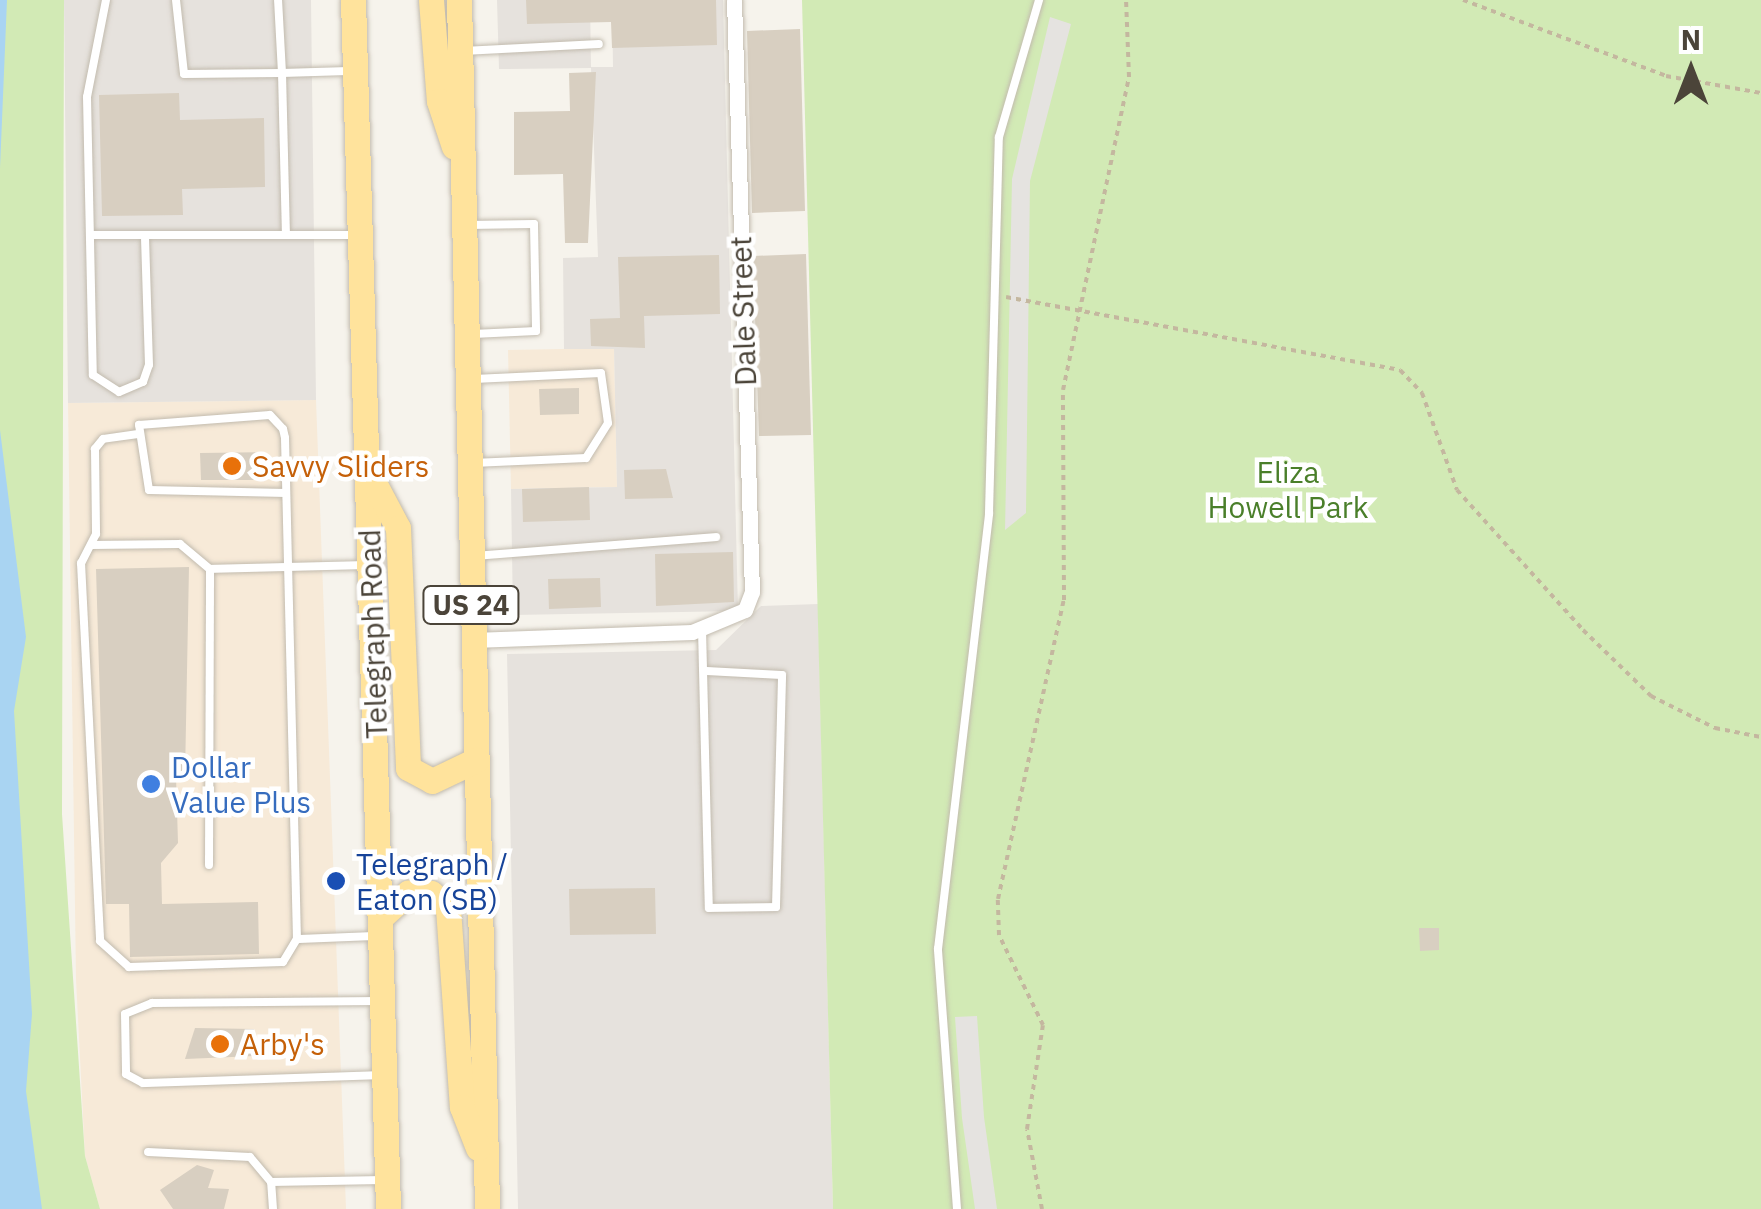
<!DOCTYPE html>
<style>
body{margin:0}
#map{position:relative;width:1761px;height:1209px;overflow:hidden;background:#f6f3ec;font-family:"IBM Plex Sans",sans-serif}
div>[style]{position:absolute}
.commercial>*{inset:0;background:#f7ead8}
.industrial>*{inset:0;background:#e6e2dd}
.green>*{inset:0;background:#d2eab5}
.parking>*{inset:0;background:#e5e3e0}
.water>*{inset:0;background:#a9d4f2}
.building>*{inset:0;background:#d8cfc1}
.path>*{height:4px;margin-top:-2px;transform-origin:0;background:repeating-linear-gradient(90deg,#c4b79f 0 5px,transparent 0 10px)}
.roads{filter:drop-shadow(0 0 2px #c2bbae) drop-shadow(0 0 2px #c2bbae)}
.lane>*{height:8px;margin:-4px;padding:0 4px;transform-origin:4px;border-radius:4px;background:#fff}
.street>*{height:15px;margin:-7.5px;padding:0 7.5px;transform-origin:7.5px;border-radius:7.5px;background:#fff}
.primary>*{height:25px;margin:-12.5px;padding:0 12.5px;transform-origin:12.5px;border-radius:12.5px;background:#ffe39c}
.dots>*{width:28px;height:28px;translate:-50% -50%;box-sizing:border-box;border:5px solid #fff;border-radius:50%}
span{translate:-50% -50%;white-space:nowrap;text-align:center;line-height:1.15;-webkit-text-stroke:9px #fff;paint-order:stroke}
.shield-label span{padding:2px 8px;background:#fff;border:2px solid;border-radius:8px;-webkit-text-stroke-width:0}
.shield-label{font-size:28px;color:#4b4439;font-weight:700}
.street-label{font-size:30px;color:#4b4439}
.food-label{font-size:30px;color:#c56008}
.left{translate:0 -50%;text-align:left}
.park-label{font-size:30px;color:#4a7f2a}
.shop-label{font-size:30px;color:#366cbe}
.transit-label{font-size:30px;color:#164399}
.north{position:absolute;left:1641px;top:20px;width:100px;height:100px;-webkit-text-stroke:8px #fff;paint-order:stroke;rotate:0deg;font-size:28px;font-weight:700;line-height:40px;text-align:center;color:#4b4439}
.north::after{content:'';display:block;margin:auto;width:35px;height:45px;background:#4b4439;clip-path:polygon(50% 0,100% 100%,50% 72%,0 100%)}
</style>
<div id="map">
<div class="commercial">
<div style="clip-path:polygon(614px 348px,617px 487px,511px 489px,508px 350px)"></div>
<div style="clip-path:polygon(316px 400px,346px 1209px,100px 1209px,85px 1156px,76px 979px,68px 403px)"></div>
</div>
<div class="industrial">
<div style="clip-path:polygon(64px 0,311px 0,316px 400px,68px 403px)"></div>
<div style="clip-path:polygon(497px 0,590px 0,591px 67px,613px 67px,612px 0,723px 0,738px 611px,513px 615px,511px 489px,617px 487px,614px 349px,564px 349px,563px 258px,598px 257px,591px 68px,499px 69px)"></div>
<div style="clip-path:polygon(818px 604px,833px 1209px,518px 1209px,507px 654px,716px 650px,761px 606px)"></div>
</div>
<div class="green">
<div style="clip-path:polygon(0 0,64px 0,62px 814px,85px 1156px,100px 1209px,0 1209px)"></div>
<div style="clip-path:polygon(802px 0,1761px 0,1761px 1209px,833px 1209px)"></div>
</div>
<div class="parking">
<div style="clip-path:polygon(1050px 17px,1071px 24px,1030px 181px,1026px 513px,1005px 530px,1012px 179px)"></div>
<div style="clip-path:polygon(977px 1016px,984px 1117px,997px 1209px,975px 1209px,962px 1118px,955px 1017px)"></div>
</div>
<div class="water">
<div style="clip-path:polygon(0 0,7px 0,0 168px)"></div>
<div style="clip-path:polygon(0 430px,26px 637px,14px 711px,32px 1014px,26px 1091px,42px 1209px,0 1209px)"></div>
</div>
<div class="building">
<div style="clip-path:polygon(526px 0,716px 0,717px 45px,612px 48px,611px 22px,527px 24px)"></div>
<div style="clip-path:polygon(800px 29px,805px 211px,752px 213px,747px 31px)"></div>
<div style="clip-path:polygon(596px 72px,588px 243px,565px 243px,563px 174px,514px 175px,514px 112px,570px 111px,569px 73px)"></div>
<div style="clip-path:polygon(179px 93px,180px 120px,264px 118px,265px 187px,182px 189px,183px 215px,102px 216px,99px 95px)"></div>
<div style="clip-path:polygon(806px 254px,811px 435px,759px 436px,753px 256px)"></div>
<div style="clip-path:polygon(719px 255px,720px 314px,644px 316px,645px 348px,591px 346px,590px 319px,620px 318px,618px 257px)"></div>
<div style="clip-path:polygon(579px 388px,579px 414px,540px 415px,539px 389px)"></div>
<div style="clip-path:polygon(264px 452px,265px 480px,201px 480px,200px 453px)"></div>
<div style="clip-path:polygon(666px 469px,673px 498px,625px 499px,624px 470px)"></div>
<div style="clip-path:polygon(589px 487px,590px 520px,523px 522px,522px 489px)"></div>
<div style="clip-path:polygon(733px 552px,734px 602px,656px 606px,655px 554px)"></div>
<div style="clip-path:polygon(189px 567px,185px 776px,176px 776px,178px 843px,161px 863px,162px 904px,258px 902px,259px 954px,130px 957px,129px 904px,106px 904px,96px 569px)"></div>
<div style="clip-path:polygon(600px 578px,601px 607px,549px 609px,548px 579px)"></div>
<div style="clip-path:polygon(655px 888px,656px 934px,570px 935px,569px 889px)"></div>
<div style="clip-path:polygon(1419px 928px,1439px 928px,1439px 950px,1420px 951px)"></div>
<div style="clip-path:polygon(195px 1028px,254px 1029px,255px 1056px,185px 1059px)"></div>
<div style="clip-path:polygon(197px 1165px,214px 1170px,208px 1188px,229px 1189px,224px 1209px,173px 1209px,160px 1190px)"></div>
</div>
<div class="path">
<div style="left:1463px;top:0;width:217px;rotate:20.5deg"></div>
<div style="left:1666px;top:76px;width:97px;rotate:10.1deg"></div>
<div style="left:1006px;top:297px;width:401px;rotate:10.5deg"></div>
<div style="left:1400px;top:370px;width:32px;rotate:46deg"></div>
<div style="left:1422px;top:393px;width:103px;rotate:70.2deg"></div>
<div style="left:1457px;top:490px;width:188px;rotate:48deg"></div>
<div style="left:1583px;top:630px;width:95px;rotate:44.1deg"></div>
<div style="left:1651px;top:696px;width:72px;rotate:26.6deg"></div>
<div style="left:1715px;top:728px;width:47px;rotate:11.1deg"></div>
<div style="left:1042px;top:1209px;width:81px;rotate:-100.6deg"></div>
<div style="left:1027px;top:1129px;width:105px;rotate:-81.3deg"></div>
<div style="left:1043px;top:1025px;width:100px;rotate:-116.1deg"></div>
<div style="left:999px;top:935px;width:36px;rotate:-92deg"></div>
<div style="left:998px;top:899px;width:306px;rotate:-77.6deg"></div>
<div style="left:1064px;top:600px;width:210px;rotate:-90.3deg"></div>
<div style="left:1063px;top:390px;width:320px;rotate:-78.1deg"></div>
<div style="left:1129px;top:77px;width:77px;rotate:-92.2deg"></div>
</div>
<div class="roads">
<div class="lane">
<div style="left:106px;top:0;width:99px;rotate:101.1deg"></div>
<div style="left:87px;top:97px;width:278px;rotate:88.8deg"></div>
<div style="left:93px;top:375px;width:31px;rotate:33deg"></div>
<div style="left:119px;top:392px;width:26px;rotate:-23deg"></div>
<div style="left:143px;top:382px;width:18px;rotate:-71deg"></div>
<div style="left:149px;top:365px;width:130px;rotate:-91.8deg"></div>
<div style="left:176px;top:0;width:74px;rotate:83.8deg"></div>
<div style="left:184px;top:74px;width:98px;rotate:-0.6deg"></div>
<div style="left:282px;top:73px;width:73px;rotate:-93.1deg"></div>
<div style="left:463px;top:51px;width:136px;rotate:-2.9deg"></div>
<div style="left:348px;top:71px;width:66px;rotate:178.3deg"></div>
<div style="left:282px;top:73px;width:162px;rotate:88.6deg"></div>
<div style="left:286px;top:235px;width:68px"></div>
<div style="left:468px;top:225px;width:66px;rotate:-0.9deg"></div>
<div style="left:534px;top:224px;width:107px;rotate:88.9deg"></div>
<div style="left:536px;top:331px;width:63px;rotate:177.3deg"></div>
<div style="left:90px;top:235px;width:196px"></div>
<div style="left:138px;top:434px;width:35px;rotate:172deg"></div>
<div style="left:103px;top:439px;width:13px;rotate:129deg"></div>
<div style="left:95px;top:449px;width:85px;rotate:89.3deg"></div>
<div style="left:96px;top:534px;width:33px;rotate:117deg"></div>
<div style="left:81px;top:563px;width:378px;rotate:87.1deg"></div>
<div style="left:100px;top:941px;width:39px;rotate:42deg"></div>
<div style="left:129px;top:967px;width:154px;rotate:-1.9deg"></div>
<div style="left:283px;top:962px;width:27px;rotate:-59deg"></div>
<div style="left:473px;top:463px;width:113px;rotate:-2.5deg"></div>
<div style="left:586px;top:458px;width:41px;rotate:-57.8deg"></div>
<div style="left:608px;top:423px;width:50px;rotate:-98deg"></div>
<div style="left:601px;top:373px;width:127px;rotate:177.3deg"></div>
<div style="left:286px;top:493px;width:137px;rotate:-178.7deg"></div>
<div style="left:149px;top:490px;width:66px;rotate:-98.7deg"></div>
<div style="left:139px;top:425px;width:131px;rotate:-4.4deg"></div>
<div style="left:270px;top:415px;width:19px;rotate:47deg"></div>
<div style="left:283px;top:429px;width:9px;rotate:77deg"></div>
<div style="left:285px;top:438px;width:501px;rotate:88.63deg"></div>
<div style="left:297px;top:939px;width:79px;rotate:-2.2deg"></div>
<div style="left:91px;top:545px;width:89px;rotate:-0.6deg"></div>
<div style="left:180px;top:544px;width:39px;rotate:40deg"></div>
<div style="left:475px;top:556px;width:242px;rotate:-4.5deg"></div>
<div style="left:702px;top:629px;width:279px;rotate:88.6deg"></div>
<div style="left:709px;top:908px;width:67px;rotate:-0.9deg"></div>
<div style="left:776px;top:907px;width:232px;rotate:-88.5deg"></div>
<div style="left:782px;top:675px;width:76px;rotate:-177deg"></div>
<div style="left:209px;top:865px;width:296px;rotate:-89.8deg"></div>
<div style="left:210px;top:569px;width:153px;rotate:-1.5deg"></div>
<div style="left:379px;top:1001px;width:227px;rotate:179.5deg"></div>
<div style="left:152px;top:1003px;width:29px;rotate:158deg"></div>
<div style="left:125px;top:1014px;width:60px;rotate:89deg"></div>
<div style="left:126px;top:1074px;width:19px;rotate:28deg"></div>
<div style="left:143px;top:1083px;width:236px;rotate:-1.9deg"></div>
<div style="left:148px;top:1152px;width:102px;rotate:2.8deg"></div>
<div style="left:250px;top:1157px;width:33px;rotate:50deg"></div>
<div style="left:273px;top:1209px;width:27px;rotate:-94deg"></div>
<div style="left:271px;top:1182px;width:112px;rotate:-1deg"></div>
<div style="left:957px;top:1209px;width:261px;rotate:-94.2deg"></div>
<div style="left:938px;top:949px;width:439px;rotate:-83.3deg"></div>
<div style="left:989px;top:513px;width:376px;rotate:-88.5deg"></div>
<div style="left:999px;top:137px;width:143px;rotate:-73.7deg"></div>
</div>
<div class="street">
<div style="left:473px;top:640px;width:219px;rotate:-2.1deg"></div>
<div style="left:692px;top:632px;width:57px;rotate:-22.5deg"></div>
<div style="left:745px;top:610px;width:19px;rotate:-69deg"></div>
<div style="left:752px;top:592px;width:592px;rotate:-91.74deg"></div>
</div>
<div class="primary">
<div style="left:353px;top:0;width:1210px;rotate:88.34deg"></div>
<div style="left:431px;top:0;width:101px;rotate:85.5deg"></div>
<div style="left:439px;top:101px;width:48px;rotate:71.9deg"></div>
<div style="left:459px;top:0;width:1209px;rotate:88.67deg"></div>
<div style="left:369px;top:473px;width:62px;rotate:62.2deg"></div>
<div style="left:398px;top:528px;width:240px;rotate:87.6deg"></div>
<div style="left:408px;top:768px;width:27px;rotate:28deg"></div>
<div style="left:432px;top:781px;width:49px;rotate:-25.5deg"></div>
<div style="left:380px;top:918px;width:38px;rotate:-42deg"></div>
<div style="left:408px;top:893px;width:23px"></div>
<div style="left:431px;top:893px;width:23px;rotate:41deg"></div>
<div style="left:448px;top:908px;width:199px;rotate:86deg"></div>
<div style="left:462px;top:1107px;width:44px;rotate:68.7deg"></div>
</div>
</div>
<div class="dots">
<div style="left:232px;top:466px;background:#e8710a"></div>
<div style="left:151px;top:784px;background:#3f7fe0"></div>
<div style="left:336px;top:881px;background:#1a4fb4"></div>
<div style="left:220px;top:1044px;background:#e8710a"></div>
</div>
<div class="shield-label">
<span style="left:471px;top:605px">US 24</span>
</div>
<div class="street-label">
<span style="left:743px;top:311px;rotate:-92deg">Dale Street</span>
<span style="left:373px;top:634px;rotate:-92deg">Telegraph Road</span>
</div>
<div class="food-label">
<span class="left" style="left:252px;top:466px">Savvy Sliders</span>
<span class="left" style="left:240px;top:1044px">Arby's</span>
</div>
<div class="park-label">
<span style="left:1288px;top:489px">Eliza<br>Howell Park</span>
</div>
<div class="shop-label">
<span class="left" style="left:171px;top:784px">Dollar<br>Value Plus</span>
</div>
<div class="transit-label">
<span class="left" style="left:356px;top:881px">Telegraph /<br>Eaton (SB)</span>
</div>
<div class="north">N</div>
</div>
